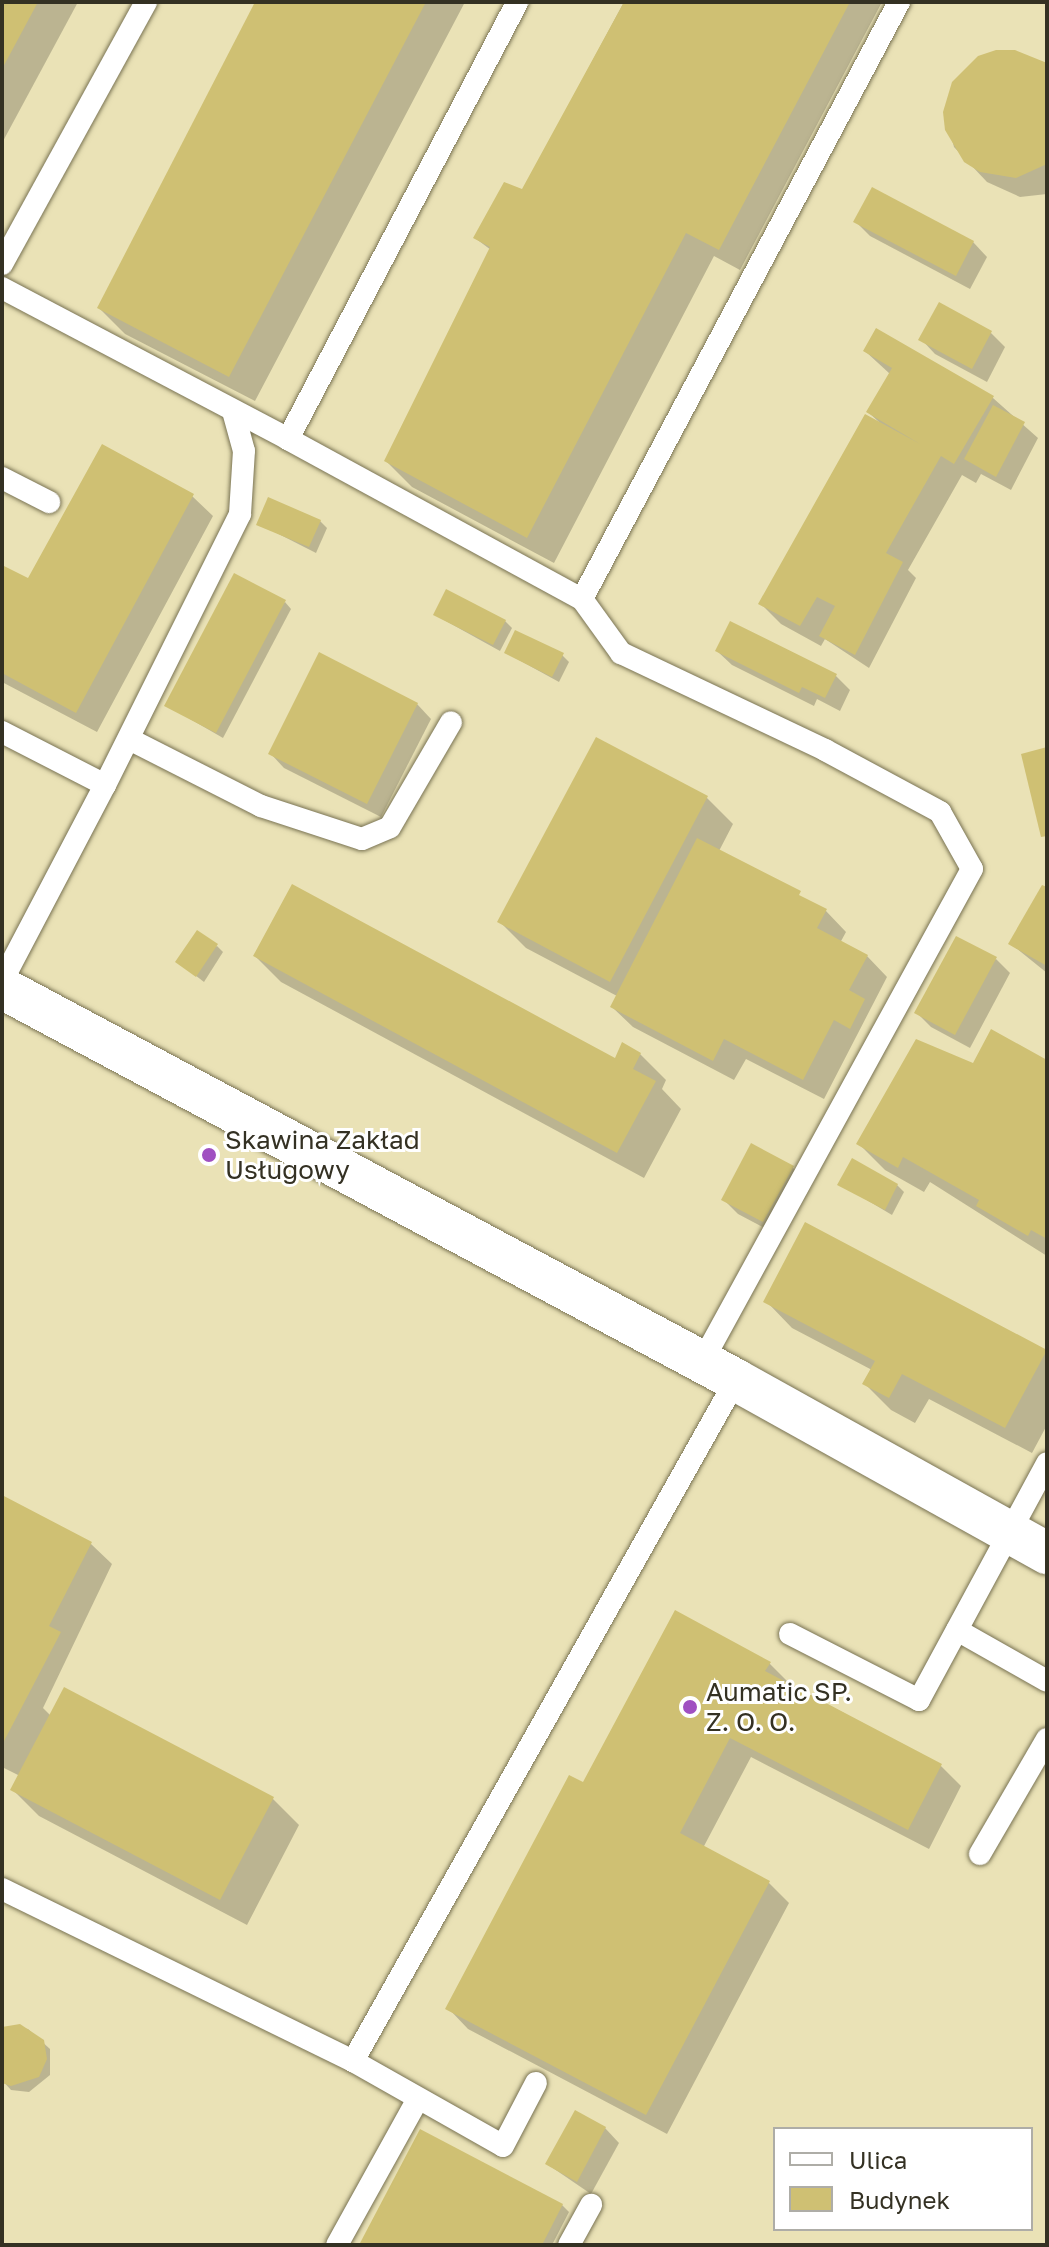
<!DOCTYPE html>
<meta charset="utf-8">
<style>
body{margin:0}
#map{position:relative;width:1049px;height:2247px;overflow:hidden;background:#f4edc9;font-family:"Golos Text",sans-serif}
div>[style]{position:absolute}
.built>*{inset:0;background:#eae2b6}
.shadow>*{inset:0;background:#0003}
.building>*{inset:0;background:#cfc073}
.roads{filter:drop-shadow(0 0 2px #797353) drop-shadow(0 0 2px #797353)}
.lane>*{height:22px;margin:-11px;padding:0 11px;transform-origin:11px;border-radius:11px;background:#fff}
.street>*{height:42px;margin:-21px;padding:0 21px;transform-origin:21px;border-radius:21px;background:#fff}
.dots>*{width:22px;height:22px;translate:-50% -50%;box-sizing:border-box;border:4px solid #fff;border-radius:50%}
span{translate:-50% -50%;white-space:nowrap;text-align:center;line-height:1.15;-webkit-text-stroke:6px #fff;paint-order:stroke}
.poi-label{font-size:26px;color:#343123}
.left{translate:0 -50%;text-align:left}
.frame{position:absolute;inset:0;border:4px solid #343123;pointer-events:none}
.legend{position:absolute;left:773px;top:2127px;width:260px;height:104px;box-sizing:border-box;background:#fff;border:2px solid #aeada7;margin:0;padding:10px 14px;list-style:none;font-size:24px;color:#343123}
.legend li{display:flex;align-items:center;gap:16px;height:40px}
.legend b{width:40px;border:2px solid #aeada7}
</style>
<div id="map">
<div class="built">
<div style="clip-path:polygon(evenodd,2px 2px,1047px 2px,1047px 2245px,2px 2245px,2px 2px,775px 2129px,1031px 2129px,1031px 2229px,775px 2229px,775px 2129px)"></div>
</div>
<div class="shadow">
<div style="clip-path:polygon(2px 2px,78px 2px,2px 143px)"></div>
<div style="clip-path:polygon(255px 2px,465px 2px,255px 401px,125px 334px,99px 308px,259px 4px)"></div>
<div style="clip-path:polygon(624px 2px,882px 2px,740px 270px,714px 256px,554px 563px,412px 487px,386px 461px,491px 250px,475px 238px,522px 192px)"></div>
<div style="clip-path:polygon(979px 58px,1047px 66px,1047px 194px,1020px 197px,987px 182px,954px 147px,945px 112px,953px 83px)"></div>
<div style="clip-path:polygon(856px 222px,973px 242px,987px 257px,970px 289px,870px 236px)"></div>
<div style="clip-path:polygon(877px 330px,993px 398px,1038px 438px,1011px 490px,981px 474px,976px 483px,962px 475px,908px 570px,916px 578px,869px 668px,825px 639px,821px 646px,781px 624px,761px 604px,879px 422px,868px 412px,890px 374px,865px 351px)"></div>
<div style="clip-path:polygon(991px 333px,1005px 347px,987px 382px,935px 354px,921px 339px)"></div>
<div style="clip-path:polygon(192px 496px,213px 516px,97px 732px,2px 682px,2px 567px,29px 581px)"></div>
<div style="clip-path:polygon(320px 521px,327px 528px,316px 553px,259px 524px)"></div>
<div style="clip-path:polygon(285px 602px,291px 609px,223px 738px,166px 705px)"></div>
<div style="clip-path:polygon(435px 615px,505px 621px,512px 628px,500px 651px)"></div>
<div style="clip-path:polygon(717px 651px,836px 676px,850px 690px,840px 711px,817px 699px,814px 706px,732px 665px)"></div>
<div style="clip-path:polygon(506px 653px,562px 655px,569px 662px,559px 682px)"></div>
<div style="clip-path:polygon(417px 704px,431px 719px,381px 817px,284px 768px,270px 753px)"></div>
<div style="clip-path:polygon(597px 740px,707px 798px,733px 824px,719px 851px,826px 911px,846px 932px,840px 943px,867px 956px,887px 977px,824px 1099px,746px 1059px,734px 1080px,633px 1027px,612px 1007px,617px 996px,526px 948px,500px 922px)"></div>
<div style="clip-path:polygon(1047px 890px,1047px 973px,1011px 944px)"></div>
<div style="clip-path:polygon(217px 946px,223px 952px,204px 982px,178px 962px)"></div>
<div style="clip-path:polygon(255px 956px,616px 1060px,640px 1054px,666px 1080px,662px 1089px,681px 1109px,644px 1178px,281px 982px)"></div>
<div style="clip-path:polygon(996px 959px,1010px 973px,970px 1048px,931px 1027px,917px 1013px)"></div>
<div style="clip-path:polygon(1047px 1062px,1047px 1256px,930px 1182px,924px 1192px,885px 1170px,859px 1144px,974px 1066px)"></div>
<div style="clip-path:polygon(792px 1167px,807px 1181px,778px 1235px,738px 1214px,724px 1200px)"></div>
<div style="clip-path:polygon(840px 1184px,897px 1185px,904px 1192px,892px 1215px)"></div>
<div style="clip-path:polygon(766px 1301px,1046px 1352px,1047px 1425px,1032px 1453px,929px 1399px,915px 1423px,891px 1410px,865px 1384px,872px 1370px,792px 1328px)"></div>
<div style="clip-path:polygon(2px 1497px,91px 1544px,112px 1564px,43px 1708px,51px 1716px,273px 1799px,299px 1825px,247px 1925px,39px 1816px,13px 1790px,20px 1776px,2px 1767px)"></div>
<div style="clip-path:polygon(769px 1663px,790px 1684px,940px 1765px,961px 1786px,929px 1849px,751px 1757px,703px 1848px,768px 1882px,789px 1903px,667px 2134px,468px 2029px,448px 2008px,584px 1785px)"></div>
<div style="clip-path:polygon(10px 2026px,28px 2029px,50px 2049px,50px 2075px,29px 2092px,11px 2090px,2px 2080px,2px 2033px)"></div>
<div style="clip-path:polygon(605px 2128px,619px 2143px,591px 2194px,547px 2164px)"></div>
<div style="clip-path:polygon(562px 2205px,569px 2212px,552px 2245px,362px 2245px)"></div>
</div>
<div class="building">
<div style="clip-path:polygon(2px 2px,38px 2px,2px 69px)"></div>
<div style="clip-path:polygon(255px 2px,426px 2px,229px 377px,97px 308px)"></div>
<div style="clip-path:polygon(624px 2px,850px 2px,719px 250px,686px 233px,527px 538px,384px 461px,490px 247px,473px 238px,504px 182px,522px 189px)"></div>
<div style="clip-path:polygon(996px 50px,1015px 50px,1047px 63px,1047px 164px,1016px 178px,980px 172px,964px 162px,945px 130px,943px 112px,952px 82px,978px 56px)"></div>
<div style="clip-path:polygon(872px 187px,974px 241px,956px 276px,853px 222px)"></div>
<div style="clip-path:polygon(939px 302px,992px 331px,972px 369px,918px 340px)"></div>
<div style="clip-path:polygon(876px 328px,994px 396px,954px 464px,941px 456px,886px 553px,903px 562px,855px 655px,819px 636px,835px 606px,817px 597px,800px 626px,758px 604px,865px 414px,920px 444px,866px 412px,892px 368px,863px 351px)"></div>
<div style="clip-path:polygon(993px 405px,1025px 422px,996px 477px,964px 459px)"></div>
<div style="clip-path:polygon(102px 444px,194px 494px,76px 713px,2px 673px,2px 565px,28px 578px)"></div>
<div style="clip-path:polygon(268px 497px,321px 520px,309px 547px,256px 525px)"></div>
<div style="clip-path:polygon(234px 573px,286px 600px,216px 733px,164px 706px)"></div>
<div style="clip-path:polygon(446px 589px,506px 620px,493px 645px,433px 615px)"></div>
<div style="clip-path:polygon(730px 621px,837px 674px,825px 698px,802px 687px,799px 693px,715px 651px)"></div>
<div style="clip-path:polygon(515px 630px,564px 653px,552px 677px,504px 653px)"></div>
<div style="clip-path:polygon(319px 652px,418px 703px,367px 804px,268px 754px)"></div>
<div style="clip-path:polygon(596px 737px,708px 796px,610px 982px,497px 922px)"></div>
<div style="clip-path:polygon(1047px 747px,1047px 836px,1041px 837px,1021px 754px)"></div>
<div style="clip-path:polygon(697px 838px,801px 891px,799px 895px,827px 909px,817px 928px,868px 955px,849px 990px,865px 999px,850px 1029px,834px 1020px,803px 1080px,724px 1039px,713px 1061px,610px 1007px)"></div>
<div style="clip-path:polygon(292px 884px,615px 1058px,622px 1042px,641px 1053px,633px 1069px,656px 1081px,617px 1153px,253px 956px)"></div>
<div style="clip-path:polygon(1042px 885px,1047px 887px,1047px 966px,1008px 944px)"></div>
<div style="clip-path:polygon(197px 930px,218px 944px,196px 977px,175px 962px)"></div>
<div style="clip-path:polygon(956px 936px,997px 957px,955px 1035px,914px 1013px)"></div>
<div style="clip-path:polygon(991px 1029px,1047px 1060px,1047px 1239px,1031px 1230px,1028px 1236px,976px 1206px,979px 1200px,903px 1157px,898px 1168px,856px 1144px,916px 1039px,973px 1063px)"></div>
<div style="clip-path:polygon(751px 1143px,794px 1166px,763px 1222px,721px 1200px)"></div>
<div style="clip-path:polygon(852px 1158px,898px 1184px,885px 1210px,837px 1185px)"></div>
<div style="clip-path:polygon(805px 1222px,1047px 1350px,1005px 1428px,902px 1374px,889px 1398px,862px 1384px,875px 1361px,763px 1302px)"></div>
<div style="clip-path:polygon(2px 1495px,92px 1542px,49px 1626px,61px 1632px,2px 1745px)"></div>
<div style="clip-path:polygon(675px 1610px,771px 1662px,765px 1671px,942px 1764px,908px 1830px,730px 1738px,680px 1833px,770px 1881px,646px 2115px,445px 2009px,569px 1775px,583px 1782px)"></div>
<div style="clip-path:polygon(64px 1687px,274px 1797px,220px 1900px,10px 1790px)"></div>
<div style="clip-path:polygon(20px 2024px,44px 2040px,47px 2059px,39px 2077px,11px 2086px,2px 2083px,2px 2027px)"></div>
<div style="clip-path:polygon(575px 2110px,606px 2127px,577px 2182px,545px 2164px)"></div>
<div style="clip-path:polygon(420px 2129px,563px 2204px,542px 2245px,359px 2245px)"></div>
</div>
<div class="roads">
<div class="lane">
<div style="left:2px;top:264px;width:299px;rotate:-61.2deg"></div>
<div style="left:2px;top:288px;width:323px;rotate:27.8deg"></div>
<div style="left:288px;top:439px;width:493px;rotate:-62.3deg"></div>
<div style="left:288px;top:439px;width:335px;rotate:28.6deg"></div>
<div style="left:582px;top:599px;width:676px;rotate:-62.03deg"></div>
<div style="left:2px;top:478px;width:53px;rotate:27.1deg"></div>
<div style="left:582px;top:599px;width:67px;rotate:54.2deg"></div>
<div style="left:621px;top:653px;width:226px;rotate:25.4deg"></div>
<div style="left:825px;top:750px;width:131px;rotate:28.3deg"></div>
<div style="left:940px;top:812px;width:65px;rotate:60.7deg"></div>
<div style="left:972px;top:869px;width:562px;rotate:118.71deg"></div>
<div style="left:2px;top:732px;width:116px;rotate:27.2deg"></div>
<div style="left:105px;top:785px;width:221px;rotate:117.7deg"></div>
<div style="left:129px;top:739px;width:148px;rotate:26.9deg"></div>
<div style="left:261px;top:806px;width:106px;rotate:18.1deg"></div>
<div style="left:362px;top:839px;width:30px;rotate:-23deg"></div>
<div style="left:390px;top:827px;width:121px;rotate:-59.8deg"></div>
<div style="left:105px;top:785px;width:303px;rotate:-63.5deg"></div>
<div style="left:240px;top:514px;width:63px;rotate:-86.4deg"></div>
<div style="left:244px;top:451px;width:41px;rotate:-105.4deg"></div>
<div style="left:957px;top:1630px;width:103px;rotate:29.5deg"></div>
<div style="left:790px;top:1634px;width:145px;rotate:27.1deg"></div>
<div style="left:919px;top:1700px;width:269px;rotate:-61.6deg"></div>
<div style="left:980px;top:1854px;width:133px;rotate:-59.8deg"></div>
<div style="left:2px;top:1889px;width:391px;rotate:26.1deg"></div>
<div style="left:353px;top:2061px;width:781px;rotate:-60.65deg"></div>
<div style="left:353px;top:2061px;width:172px;rotate:29.5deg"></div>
<div style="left:503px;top:2146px;width:71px;rotate:-62.4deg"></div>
<div style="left:337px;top:2245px;width:167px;rotate:-61deg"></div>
<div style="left:569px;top:2245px;width:46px;rotate:-61.2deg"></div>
</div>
<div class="street">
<div style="left:2px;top:988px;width:832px;rotate:28.1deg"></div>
<div style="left:736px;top:1380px;width:356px;rotate:29.1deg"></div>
</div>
</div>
<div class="dots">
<div style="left:209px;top:1155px;background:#a050c1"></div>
<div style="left:690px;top:1707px;background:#a050c1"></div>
</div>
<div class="poi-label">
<span class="left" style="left:225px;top:1155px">Skawina Zakład<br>Usługowy</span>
<span class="left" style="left:706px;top:1707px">Aumatic SP.<br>Z. O. O.</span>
</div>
<div class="frame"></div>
<ul class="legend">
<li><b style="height:10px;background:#fff"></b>Ulica</li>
<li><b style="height:22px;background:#cfc073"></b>Budynek</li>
</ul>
</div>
